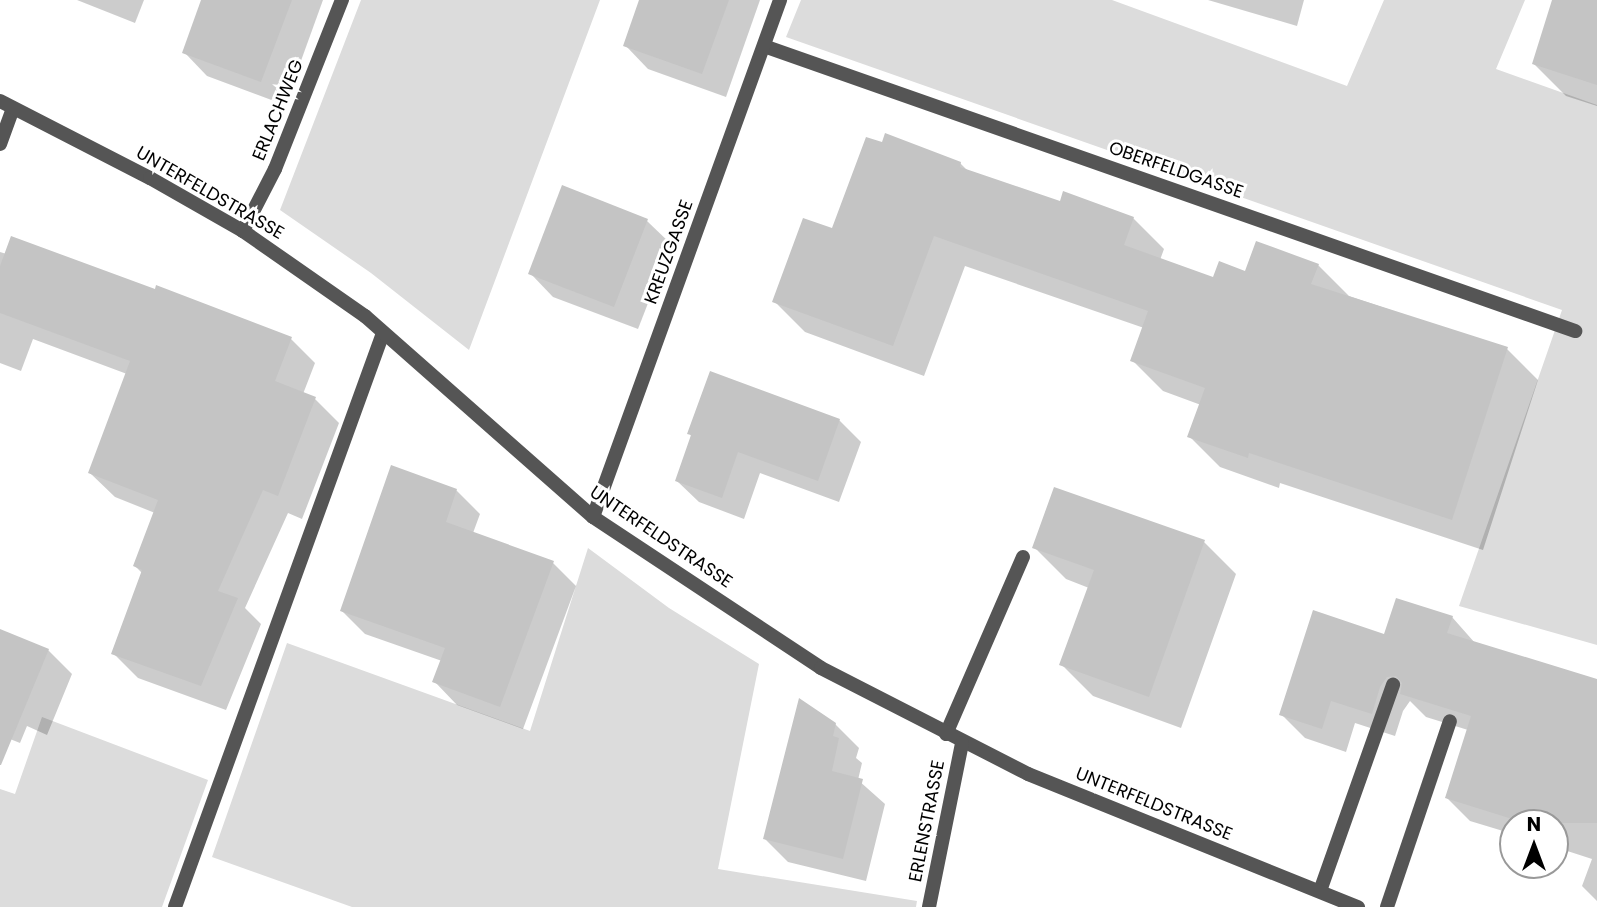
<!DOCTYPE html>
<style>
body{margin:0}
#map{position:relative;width:1597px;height:907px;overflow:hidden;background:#fff;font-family:Poppins,sans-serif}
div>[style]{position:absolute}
.green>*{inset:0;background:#dcdcdc}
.shadow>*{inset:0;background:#0003}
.building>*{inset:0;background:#c4c4c4}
.lane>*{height:14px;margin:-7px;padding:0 7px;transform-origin:7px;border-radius:7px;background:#555}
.street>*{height:14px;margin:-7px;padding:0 7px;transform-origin:7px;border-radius:7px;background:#555}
span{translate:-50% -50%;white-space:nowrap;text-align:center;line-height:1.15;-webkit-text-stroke:6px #fff;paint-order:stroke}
.street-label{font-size:18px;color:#000}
.north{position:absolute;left:1499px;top:809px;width:70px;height:70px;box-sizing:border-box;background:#fff;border:2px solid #999;border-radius:50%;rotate:0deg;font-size:19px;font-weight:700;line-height:28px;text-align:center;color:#000}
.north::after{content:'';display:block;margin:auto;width:24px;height:32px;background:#000;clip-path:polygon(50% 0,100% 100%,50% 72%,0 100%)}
</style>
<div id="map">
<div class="green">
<div style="clip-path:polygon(361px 0,600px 0,469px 350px,371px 273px,280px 210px)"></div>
<div style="clip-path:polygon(801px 0,1112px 0,1347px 86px,1384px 0,1525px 0,1496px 69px,1597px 105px,1597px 645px,1459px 606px,1562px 310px,786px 37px)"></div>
<div style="clip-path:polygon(588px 548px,669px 608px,759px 664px,718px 869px,917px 901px,916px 907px,352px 907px,212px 857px,287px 643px,530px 731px)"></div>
<div style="clip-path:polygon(42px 717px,208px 780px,162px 907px,0 907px,0 789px,15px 794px)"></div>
</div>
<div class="shadow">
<div style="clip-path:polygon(77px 0,144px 0,135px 23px)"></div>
<div style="clip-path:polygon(203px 0,323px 0,285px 105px,207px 76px,184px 52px)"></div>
<div style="clip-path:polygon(642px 0,760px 0,726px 97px,648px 69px,625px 45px)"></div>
<div style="clip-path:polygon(1208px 0,1304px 0,1297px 26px)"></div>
<div style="clip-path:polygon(1554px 0,1597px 0,1597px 106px,1566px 96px,1534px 64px)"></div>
<div style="clip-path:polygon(960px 163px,969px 172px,1061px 204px,1133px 218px,1164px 249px,1160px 260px,1214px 280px,1318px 265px,1349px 296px,1507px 349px,1538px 380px,1483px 550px,1280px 483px,1279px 488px,1220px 467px,1189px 436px,1201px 405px,1163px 391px,1132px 360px,1144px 328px,965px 266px,924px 376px,805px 332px,774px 301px,833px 230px)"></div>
<div style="clip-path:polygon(563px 187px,647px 221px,671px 244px,638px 329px,553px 297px,530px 273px)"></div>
<div style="clip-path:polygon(0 252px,291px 339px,315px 363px,303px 394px,315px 399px,339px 423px,302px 519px,288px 513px,245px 608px,261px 624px,226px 710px,138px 678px,113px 653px,143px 574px,135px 566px,155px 513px,115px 497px,90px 473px,127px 374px,33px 339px,21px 371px,0 363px)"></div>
<div style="clip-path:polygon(839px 420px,861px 442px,839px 502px,760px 473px,744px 519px,699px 502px,677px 481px,692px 437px,689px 433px)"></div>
<div style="clip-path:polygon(1055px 489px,1204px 542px,1236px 574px,1181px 728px,1093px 696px,1061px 664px,1089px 588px,1066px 579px,1034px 547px)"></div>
<div style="clip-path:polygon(456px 490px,480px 514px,473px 533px,553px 563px,576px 586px,523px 729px,457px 705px,434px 681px,442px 661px,365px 634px,342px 611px)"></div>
<div style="clip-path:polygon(1452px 617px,1475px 643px,1597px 682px,1597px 901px,1582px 886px,1592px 859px,1555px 847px,1555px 823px,1513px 823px,1513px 834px,1470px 821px,1447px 798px,1468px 730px,1426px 717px,1410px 701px,1403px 711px,1395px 736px,1355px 723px,1346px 752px,1305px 738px,1281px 714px,1385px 636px)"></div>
<div style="clip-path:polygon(0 631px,48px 650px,72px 674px,47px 735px,27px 726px,20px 743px,0 735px)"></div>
<div style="clip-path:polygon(835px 724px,859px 748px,856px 758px,862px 763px,858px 780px,885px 804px,866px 881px,788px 862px,765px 839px)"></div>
</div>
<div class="building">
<div style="clip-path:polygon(201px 0,292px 0,261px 82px,182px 53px)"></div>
<div style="clip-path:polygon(639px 0,729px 0,702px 74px,623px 46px)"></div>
<div style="clip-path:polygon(1552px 0,1597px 0,1597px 85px,1532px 64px)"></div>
<div style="clip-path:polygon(885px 133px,961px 162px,960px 167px,1060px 201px,1063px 191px,1134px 217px,1124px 245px,1213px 277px,1219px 261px,1245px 271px,1256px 241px,1319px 264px,1311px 284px,1508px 347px,1452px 520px,1249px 453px,1248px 458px,1187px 437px,1205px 388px,1130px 361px,1148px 311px,934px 236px,893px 346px,772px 302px,803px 218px,832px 228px,866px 137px,882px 142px)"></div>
<div style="clip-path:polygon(562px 185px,648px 219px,614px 307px,528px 274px)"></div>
<div style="clip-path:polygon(11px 236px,155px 289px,156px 285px,292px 337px,275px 381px,316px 397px,278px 496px,263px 490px,218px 591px,238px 598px,201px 686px,111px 654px,142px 570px,133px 566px,158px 500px,88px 473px,130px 361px,0 313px,0 266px)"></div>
<div style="clip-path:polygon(710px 371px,840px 419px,818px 481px,738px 452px,722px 498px,675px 481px,691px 435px,687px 434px)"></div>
<div style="clip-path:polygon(391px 465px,457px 489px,446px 522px,554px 561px,500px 707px,432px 682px,445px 648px,340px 611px)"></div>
<div style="clip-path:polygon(1054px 487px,1205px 540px,1149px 697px,1059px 665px,1094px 570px,1032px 548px)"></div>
<div style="clip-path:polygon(1396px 598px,1453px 616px,1447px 633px,1597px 679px,1597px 823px,1525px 823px,1445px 798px,1471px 716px,1400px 694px,1402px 683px,1396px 676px,1387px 677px,1380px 687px,1372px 714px,1331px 701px,1322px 729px,1279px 715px,1313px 610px,1384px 634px)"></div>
<div style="clip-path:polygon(0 629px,49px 649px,1px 765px,0 765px)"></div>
<div style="clip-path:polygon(799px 698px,836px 723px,833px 736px,839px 738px,832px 771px,863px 779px,843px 859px,763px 839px)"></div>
</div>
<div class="lane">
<div style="left:0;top:144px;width:38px;rotate:-70deg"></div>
<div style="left:243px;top:231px;width:70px;rotate:-62.7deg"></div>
<div style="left:275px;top:169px;width:182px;rotate:-68.4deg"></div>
<div style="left:946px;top:734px;width:193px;rotate:-66.5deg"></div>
<div style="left:1320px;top:891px;width:219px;rotate:-70.5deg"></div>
<div style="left:175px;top:907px;width:611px;rotate:-70.08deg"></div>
<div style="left:1387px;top:907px;width:196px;rotate:-71.3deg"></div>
</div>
<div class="street">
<div style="left:764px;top:46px;width:860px;rotate:19.36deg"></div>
<div style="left:0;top:101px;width:169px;rotate:27.2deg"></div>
<div style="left:150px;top:178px;width:107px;rotate:29.7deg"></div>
<div style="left:243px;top:231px;width:149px;rotate:34.9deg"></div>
<div style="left:365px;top:316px;width:304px;rotate:41.4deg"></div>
<div style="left:593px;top:517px;width:273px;rotate:33.5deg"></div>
<div style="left:821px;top:668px;width:233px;rotate:27.1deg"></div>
<div style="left:1028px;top:774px;width:356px;rotate:22deg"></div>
<div style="left:593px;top:517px;width:550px;rotate:-70.11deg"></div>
<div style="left:929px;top:907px;width:167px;rotate:-78.6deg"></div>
</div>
<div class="street-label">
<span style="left:278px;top:110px;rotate:-68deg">ERLACHWEG</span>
<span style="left:1176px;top:170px;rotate:19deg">OBERFELDGASSE</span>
<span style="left:210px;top:193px;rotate:30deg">UNTERFELDSTRASSE</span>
<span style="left:669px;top:252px;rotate:-70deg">KREUZGASSE</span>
<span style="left:661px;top:537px;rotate:34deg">UNTERFELDSTRASSE</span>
<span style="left:1154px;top:804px;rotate:22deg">UNTERFELDSTRASSE</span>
<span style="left:927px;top:821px;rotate:-79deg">ERLENSTRASSE</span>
</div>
<div class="north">N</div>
</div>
